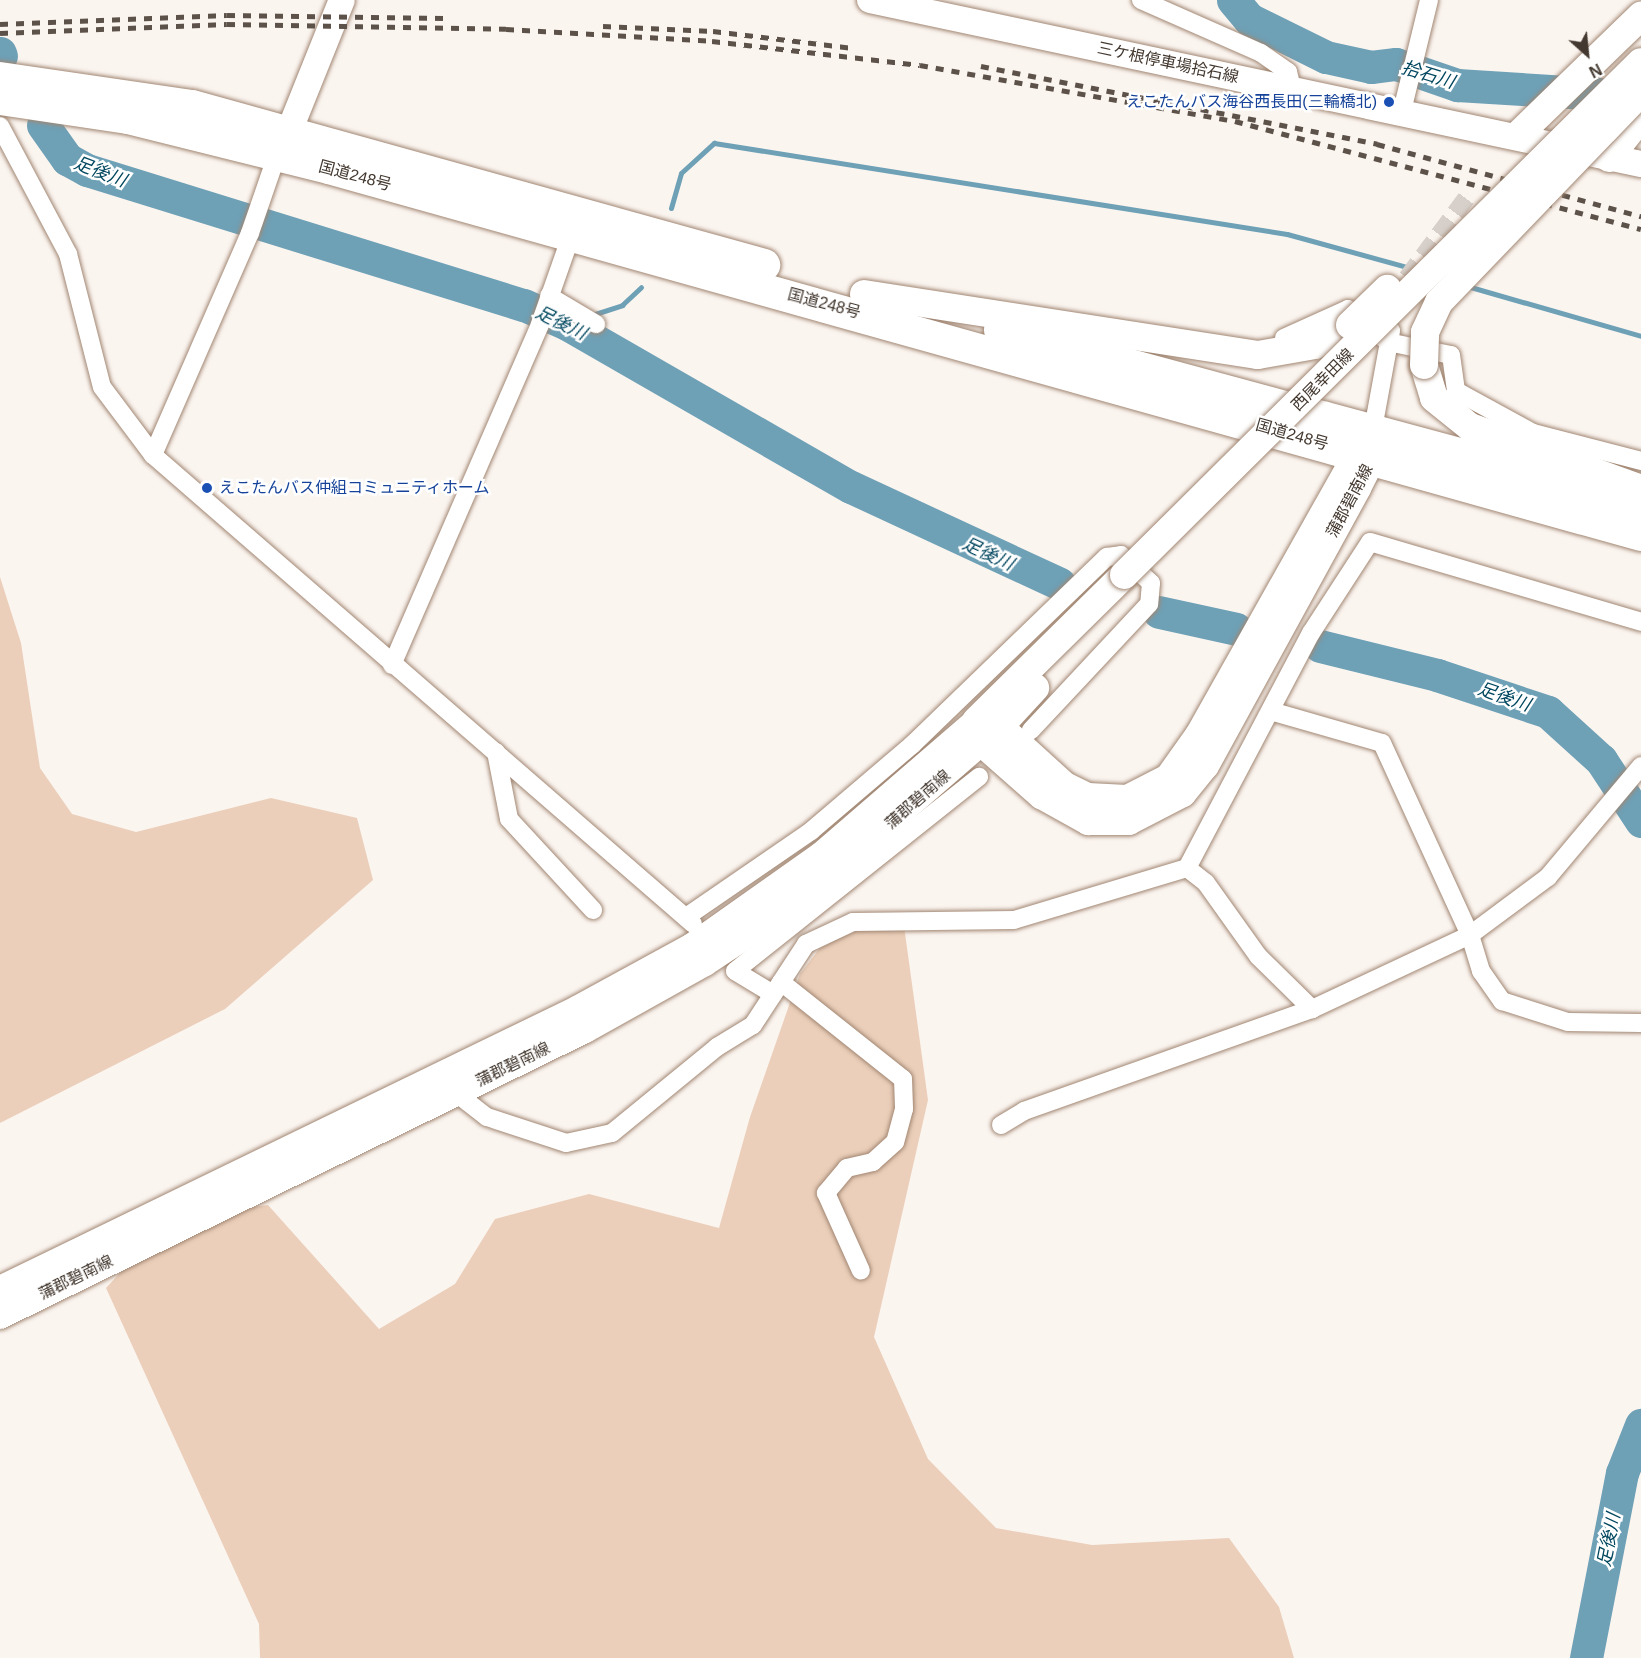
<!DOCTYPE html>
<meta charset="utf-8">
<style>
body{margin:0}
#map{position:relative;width:1641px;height:1658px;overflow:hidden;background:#fbf5f0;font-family:Helvetica,"Noto Sans JP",sans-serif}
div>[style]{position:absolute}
.green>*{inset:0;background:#ebcfba}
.stream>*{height:5px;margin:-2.5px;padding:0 2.5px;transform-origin:2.5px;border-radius:2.5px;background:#6ea0b6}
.river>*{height:33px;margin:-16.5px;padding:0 16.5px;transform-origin:16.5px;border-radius:16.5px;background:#6ea0b6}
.street-tunnel>*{height:18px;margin-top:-9px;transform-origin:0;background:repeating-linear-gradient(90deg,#d6cfca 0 18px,transparent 0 27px)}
.roads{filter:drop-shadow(0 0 2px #a18672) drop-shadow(0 0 2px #a18672)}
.street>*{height:18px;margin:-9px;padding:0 9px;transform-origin:9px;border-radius:9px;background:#fff}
.secondary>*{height:26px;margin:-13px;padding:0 13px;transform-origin:13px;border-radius:13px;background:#fff}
.primary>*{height:28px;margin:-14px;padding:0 14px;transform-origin:14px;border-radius:14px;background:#fff}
.highway>*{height:32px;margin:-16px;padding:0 16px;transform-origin:16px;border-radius:16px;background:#fff}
.rail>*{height:4.5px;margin-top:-2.25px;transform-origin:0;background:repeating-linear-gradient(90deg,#5d524a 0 8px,transparent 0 16px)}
.bridges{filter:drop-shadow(0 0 2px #a18672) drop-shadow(0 0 2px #a18672)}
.primary-bridge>*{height:28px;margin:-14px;padding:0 14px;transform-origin:14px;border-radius:14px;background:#fff}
.dots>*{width:16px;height:16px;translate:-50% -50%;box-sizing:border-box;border:3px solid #fff;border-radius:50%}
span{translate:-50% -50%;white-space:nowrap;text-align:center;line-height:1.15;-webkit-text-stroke:5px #fff;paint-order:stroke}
.street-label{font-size:16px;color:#443930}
.transit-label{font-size:16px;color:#164399}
.right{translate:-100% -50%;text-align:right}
.left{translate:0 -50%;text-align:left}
.water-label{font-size:18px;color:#00475f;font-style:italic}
.north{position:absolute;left:1557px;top:24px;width:60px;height:60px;-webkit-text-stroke:4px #fff;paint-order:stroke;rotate:153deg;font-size:16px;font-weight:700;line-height:24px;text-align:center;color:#443930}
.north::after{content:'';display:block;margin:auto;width:21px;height:27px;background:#443930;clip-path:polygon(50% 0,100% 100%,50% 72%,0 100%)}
</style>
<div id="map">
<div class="green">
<i style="clip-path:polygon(0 577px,21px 643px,40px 768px,72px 814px,136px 832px,271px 798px,357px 818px,373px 880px,225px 1009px,0 1123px)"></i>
<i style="clip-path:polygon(904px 926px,928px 1100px,874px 1337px,928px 1459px,996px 1528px,1092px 1545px,1229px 1538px,1279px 1607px,1294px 1658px,260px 1658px,259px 1624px,106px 1288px,170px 1219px,268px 1205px,379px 1329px,455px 1284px,495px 1219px,589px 1194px,719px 1228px,750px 1117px,800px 974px,836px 927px)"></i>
</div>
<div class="stream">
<i style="left:671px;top:208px;width:36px;rotate:-74deg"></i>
<i style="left:681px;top:173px;width:45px;rotate:-42.3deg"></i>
<i style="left:714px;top:143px;width:580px;rotate:9.02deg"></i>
<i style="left:1287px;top:234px;width:136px;rotate:15.4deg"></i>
<i style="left:1467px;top:286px;width:181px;rotate:16deg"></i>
<i style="left:592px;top:315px;width:32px;rotate:-18deg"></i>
<i style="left:622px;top:305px;width:26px;rotate:-43deg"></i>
<i style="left:567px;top:324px;width:15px;rotate:-16deg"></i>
</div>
<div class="river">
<i style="left:1233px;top:0;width:25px;rotate:50deg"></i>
<i style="left:1249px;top:19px;width:86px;rotate:26.3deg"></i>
<i style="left:1326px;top:57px;width:46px;rotate:12.5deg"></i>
<i style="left:1371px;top:67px;width:25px;rotate:-7deg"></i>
<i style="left:1396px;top:64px;width:65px;rotate:19deg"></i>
<i style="left:1457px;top:85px;width:177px;rotate:3.6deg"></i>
<i style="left:0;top:53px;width:3px;rotate:72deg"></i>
<i style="left:43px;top:125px;width:42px;rotate:54.8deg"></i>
<i style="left:67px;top:159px;width:23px;rotate:29deg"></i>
<i style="left:87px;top:170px;width:457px;rotate:17.2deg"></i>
<i style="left:524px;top:305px;width:47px;rotate:23.8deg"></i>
<i style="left:567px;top:324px;width:327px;rotate:29.9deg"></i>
<i style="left:851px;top:487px;width:230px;rotate:24.9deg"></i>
<i style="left:1159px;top:612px;width:79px;rotate:12.4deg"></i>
<i style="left:1320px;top:646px;width:121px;rotate:13.9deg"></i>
<i style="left:1437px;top:675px;width:117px;rotate:18.4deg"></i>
<i style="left:1548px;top:712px;width:72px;rotate:42.2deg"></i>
<i style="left:1601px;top:760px;width:73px;rotate:56.7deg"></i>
<i style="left:1586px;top:1658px;width:188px;rotate:-79deg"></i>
<i style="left:1622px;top:1473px;width:52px;rotate:-68.4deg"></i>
</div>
<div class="street-tunnel">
<i style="left:1407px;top:278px;width:102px;rotate:-53.4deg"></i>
</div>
<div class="roads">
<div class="street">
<i style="left:1141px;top:0;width:131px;rotate:23.8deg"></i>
<i style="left:1261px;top:53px;width:33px;rotate:35deg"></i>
<i style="left:1288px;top:72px;width:16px;rotate:76deg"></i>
<i style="left:1402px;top:111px;width:114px;rotate:-76.3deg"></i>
<i style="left:0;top:126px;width:145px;rotate:62deg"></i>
<i style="left:68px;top:254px;width:137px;rotate:75.7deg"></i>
<i style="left:102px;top:387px;width:85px;rotate:53.1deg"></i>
<i style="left:153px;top:455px;width:715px;rotate:40.97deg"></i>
<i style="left:549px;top:296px;width:55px;rotate:30.8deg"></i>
<i style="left:1284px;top:338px;width:70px;rotate:-24.4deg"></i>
<i style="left:1348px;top:309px;width:52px;rotate:39.5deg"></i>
<i style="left:1388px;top:342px;width:64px;rotate:11.7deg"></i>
<i style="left:1451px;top:355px;width:36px;rotate:82deg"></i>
<i style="left:1456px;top:391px;width:88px;rotate:28.6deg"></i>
<i style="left:1533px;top:433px;width:112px;rotate:14.5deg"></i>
<i style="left:1373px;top:429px;width:100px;rotate:-79.6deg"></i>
<i style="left:153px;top:455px;width:242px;rotate:-66.4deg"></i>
<i style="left:250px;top:233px;width:89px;rotate:-71deg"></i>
<i style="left:392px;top:665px;width:372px;rotate:-66.5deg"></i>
<i style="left:540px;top:324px;width:93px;rotate:-70.6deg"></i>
<i style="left:1274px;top:712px;width:112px;rotate:16deg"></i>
<i style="left:1382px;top:743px;width:211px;rotate:65.4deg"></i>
<i style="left:1470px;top:935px;width:38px;rotate:73deg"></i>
<i style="left:1481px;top:971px;width:37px;rotate:55deg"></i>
<i style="left:1502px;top:1001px;width:69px;rotate:17.7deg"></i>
<i style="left:1568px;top:1022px;width:73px;rotate:0.8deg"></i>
<i style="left:496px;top:752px;width:68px;rotate:79deg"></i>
<i style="left:509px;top:819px;width:124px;rotate:47.3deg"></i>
<i style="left:1187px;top:868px;width:266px;rotate:-62.2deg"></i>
<i style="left:1311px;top:633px;width:108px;rotate:-57deg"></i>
<i style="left:1370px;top:542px;width:283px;rotate:16.4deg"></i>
<i style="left:686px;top:917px;width:152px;rotate:-34.5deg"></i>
<i style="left:811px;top:831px;width:133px;rotate:-40.4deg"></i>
<i style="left:912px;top:745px;width:271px;rotate:-44deg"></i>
<i style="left:1107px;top:557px;width:14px;rotate:-8deg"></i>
<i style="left:1121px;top:555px;width:41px;rotate:43deg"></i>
<i style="left:1151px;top:583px;width:21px;rotate:95deg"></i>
<i style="left:1149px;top:604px;width:173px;rotate:133.1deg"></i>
<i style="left:781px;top:982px;width:156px;rotate:38.5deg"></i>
<i style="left:903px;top:1079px;width:30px;rotate:88deg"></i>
<i style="left:904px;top:1109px;width:34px;rotate:105deg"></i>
<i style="left:895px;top:1142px;width:30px;rotate:138deg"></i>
<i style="left:873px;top:1162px;width:27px;rotate:167deg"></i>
<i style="left:847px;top:1168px;width:33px;rotate:130deg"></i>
<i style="left:826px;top:1193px;width:85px;rotate:65.8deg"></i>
<i style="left:773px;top:994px;width:44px;rotate:-148.8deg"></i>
<i style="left:735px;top:971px;width:312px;rotate:-38.5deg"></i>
<i style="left:456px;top:1093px;width:39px;rotate:38deg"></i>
<i style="left:487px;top:1117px;width:83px;rotate:18.2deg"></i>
<i style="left:566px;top:1143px;width:47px;rotate:-12.3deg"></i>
<i style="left:612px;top:1133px;width:136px;rotate:-39.3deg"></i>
<i style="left:717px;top:1047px;width:42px;rotate:-31.4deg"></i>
<i style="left:753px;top:1025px;width:97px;rotate:-56.8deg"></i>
<i style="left:806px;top:944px;width:52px;rotate:-25.1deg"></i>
<i style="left:853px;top:922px;width:161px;rotate:-0.7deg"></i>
<i style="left:1014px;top:920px;width:181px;rotate:-16.7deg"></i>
<i style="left:1187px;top:868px;width:24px;rotate:38deg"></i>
<i style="left:1206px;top:883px;width:90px;rotate:54.5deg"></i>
<i style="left:1258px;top:956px;width:76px;rotate:44.5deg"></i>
<i style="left:1001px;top:1125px;width:27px;rotate:-31deg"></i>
<i style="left:1024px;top:1111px;width:306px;rotate:-19.5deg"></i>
<i style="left:1312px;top:1009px;width:174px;rotate:-25.1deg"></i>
<i style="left:1470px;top:935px;width:97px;rotate:-36.6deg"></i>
<i style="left:1548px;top:877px;width:145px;rotate:-50deg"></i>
</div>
<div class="secondary">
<i style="left:870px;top:0;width:788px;rotate:12.01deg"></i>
<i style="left:288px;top:134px;width:144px;rotate:-68.1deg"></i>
<i style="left:985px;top:723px;width:15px;rotate:11deg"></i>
<i style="left:1000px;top:726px;width:88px;rotate:42.2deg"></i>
<i style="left:1065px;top:785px;width:25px;rotate:26deg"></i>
<i style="left:1088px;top:796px;width:39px;rotate:3deg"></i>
<i style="left:1127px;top:798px;width:46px;rotate:-27.1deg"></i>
<i style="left:1168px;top:777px;width:52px;rotate:-54.5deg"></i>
<i style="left:1198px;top:735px;width:338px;rotate:-60.6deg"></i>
<i style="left:977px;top:727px;width:18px;rotate:74deg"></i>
<i style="left:982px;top:744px;width:79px;rotate:41.4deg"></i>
<i style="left:1041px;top:796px;width:54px;rotate:29deg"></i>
<i style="left:1088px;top:822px;width:41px"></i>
<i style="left:1129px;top:822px;width:61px;rotate:-27.4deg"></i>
<i style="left:1183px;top:794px;width:36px;rotate:-51deg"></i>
<i style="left:1206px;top:766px;width:317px;rotate:-61.3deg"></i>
<i style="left:1358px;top:488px;width:31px;rotate:-63deg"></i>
<i style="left:1372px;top:460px;width:20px;rotate:-87deg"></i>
<i style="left:0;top:1289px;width:641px;rotate:-25.89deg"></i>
<i style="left:577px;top:1009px;width:131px;rotate:-28.7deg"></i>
<i style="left:692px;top:946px;width:158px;rotate:-35.2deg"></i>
<i style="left:821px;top:855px;width:205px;rotate:-40.8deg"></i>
<i style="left:0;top:1316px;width:651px;rotate:-26.05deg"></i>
<i style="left:585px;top:1030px;width:137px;rotate:-29.2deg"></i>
<i style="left:705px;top:963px;width:110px;rotate:-33.5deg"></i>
<i style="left:797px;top:902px;width:269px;rotate:-40.9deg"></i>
</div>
<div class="primary">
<i style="left:1517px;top:136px;width:173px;rotate:-44.1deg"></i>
<i style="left:1609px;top:158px;width:52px;rotate:-52deg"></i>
<i style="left:864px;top:294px;width:399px;rotate:8.8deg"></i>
<i style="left:1258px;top:355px;width:58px;rotate:-10deg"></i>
<i style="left:1315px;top:345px;width:40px;rotate:-29.7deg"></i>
<i style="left:1424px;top:365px;width:34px;rotate:73deg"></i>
<i style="left:1434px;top:398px;width:46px;rotate:38.9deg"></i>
<i style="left:1470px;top:427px;width:182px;rotate:19.9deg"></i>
<i style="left:976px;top:721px;width:208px;rotate:-44.6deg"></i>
<i style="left:1000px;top:726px;width:52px;rotate:-47.4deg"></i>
</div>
<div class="highway">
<i style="left:0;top:78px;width:194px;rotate:8.3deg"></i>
<i style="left:192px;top:106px;width:594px;rotate:15.53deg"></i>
<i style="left:0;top:99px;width:129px;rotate:8.4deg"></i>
<i style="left:128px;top:118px;width:207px;rotate:14deg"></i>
<i style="left:329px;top:168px;width:1362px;rotate:15.63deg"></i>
<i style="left:1000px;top:330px;width:664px;rotate:15.1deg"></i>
</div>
</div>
<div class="rail">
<i style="left:0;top:24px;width:227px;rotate:-2.3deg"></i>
<i style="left:227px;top:15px;width:217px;rotate:0.8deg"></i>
<i style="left:603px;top:26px;width:110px;rotate:2.6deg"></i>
<i style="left:713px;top:31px;width:141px;rotate:6.9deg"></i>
<i style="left:0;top:33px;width:227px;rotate:-2.3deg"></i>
<i style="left:227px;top:24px;width:279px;rotate:1deg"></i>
<i style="left:506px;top:29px;width:206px;rotate:3.3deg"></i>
<i style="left:712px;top:41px;width:209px;rotate:6.6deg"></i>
<i style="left:920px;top:65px;width:320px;rotate:10.1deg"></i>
<i style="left:1235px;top:121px;width:420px;rotate:14.9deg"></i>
<i style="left:981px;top:66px;width:404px;rotate:11.1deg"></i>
<i style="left:1377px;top:144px;width:274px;rotate:15.3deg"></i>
</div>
<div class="bridges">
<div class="primary-bridge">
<i style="left:1350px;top:325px;width:52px;rotate:-44.2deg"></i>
<i style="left:1424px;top:365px;width:33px;rotate:-88deg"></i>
<i style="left:1425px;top:332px;width:33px;rotate:-65deg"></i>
<i style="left:1439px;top:302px;width:291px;rotate:-46.1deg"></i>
<i style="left:1124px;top:575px;width:728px;rotate:-44.78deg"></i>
</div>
</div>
<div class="dots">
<i style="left:1389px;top:102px;background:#1a4fb4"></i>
<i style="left:207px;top:488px;background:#1a4fb4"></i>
</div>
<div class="street-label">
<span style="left:1168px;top:63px;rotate:12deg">三ケ根停車場拾石線</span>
<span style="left:355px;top:176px;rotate:15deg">国道248号</span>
<span style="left:824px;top:304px;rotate:15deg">国道248号</span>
<span style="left:1323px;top:380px;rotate:-45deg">西尾幸田線</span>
<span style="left:1292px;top:435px;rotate:16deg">国道248号</span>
<span style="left:1350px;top:501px;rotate:-62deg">蒲郡碧南線</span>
<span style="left:918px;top:800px;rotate:-41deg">蒲郡碧南線</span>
<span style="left:513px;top:1065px;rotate:-26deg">蒲郡碧南線</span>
<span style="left:76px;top:1278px;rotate:-26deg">蒲郡碧南線</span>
</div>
<div class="transit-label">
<span class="right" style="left:1377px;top:102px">えこたんバス海谷西長田(三輪橋北)</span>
<span class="left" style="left:219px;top:488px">えこたんバス仲組コミュニティホーム</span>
</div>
<div class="water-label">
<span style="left:1428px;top:75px;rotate:17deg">拾石川</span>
<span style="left:100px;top:172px;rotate:21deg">足後川</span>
<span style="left:561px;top:323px;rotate:26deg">足後川</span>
<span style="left:988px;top:554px;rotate:25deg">足後川</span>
<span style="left:1504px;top:697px;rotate:19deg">足後川</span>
<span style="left:1609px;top:1540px;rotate:-79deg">足後川</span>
</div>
<div class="north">N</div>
</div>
